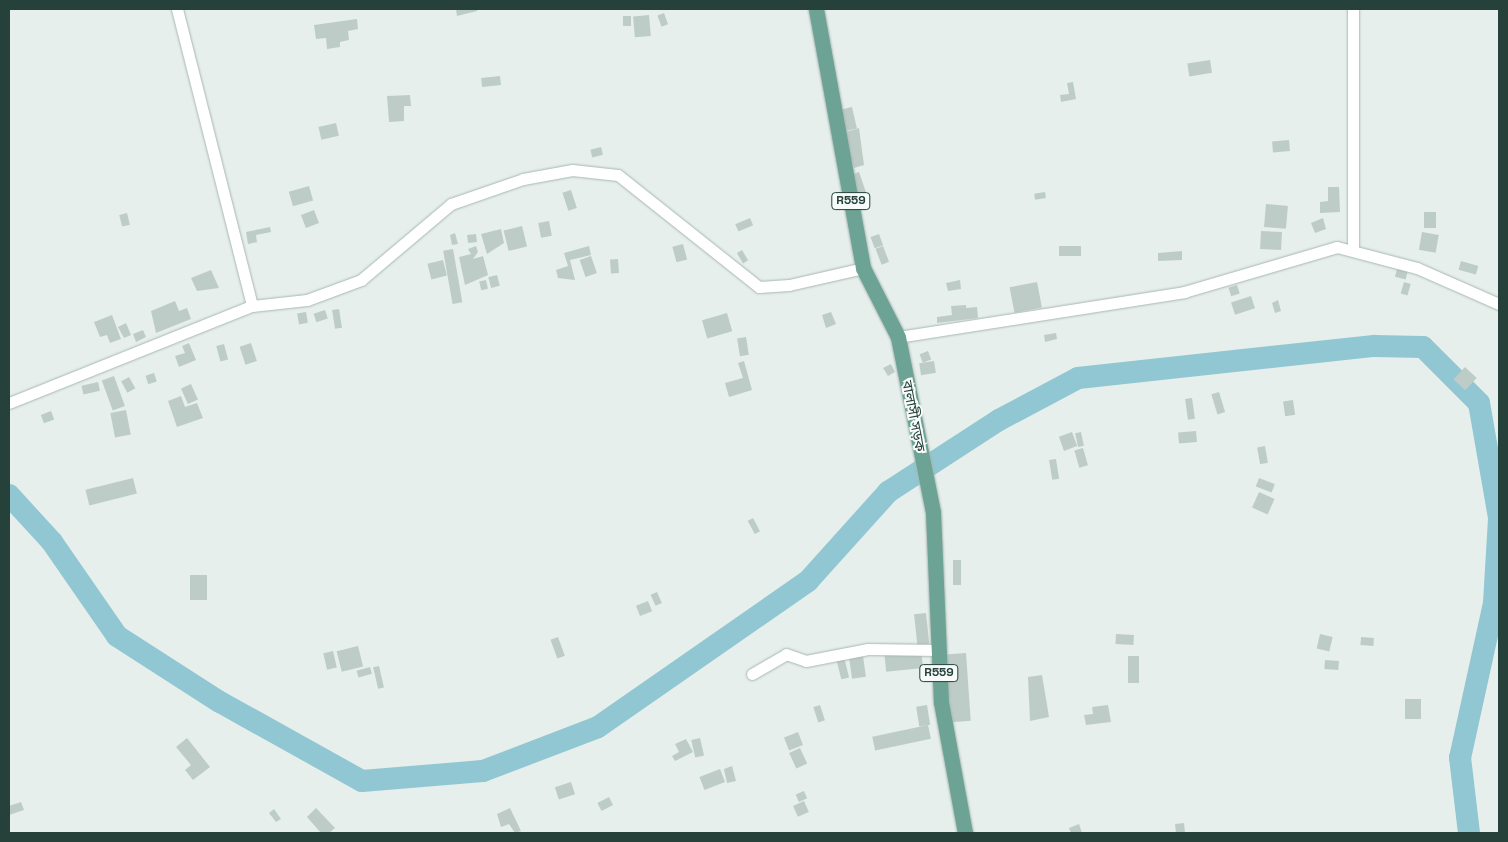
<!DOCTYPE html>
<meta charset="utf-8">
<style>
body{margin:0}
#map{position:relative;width:1508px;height:842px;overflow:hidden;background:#e6efeb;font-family:"Space Grotesk","Noto Sans Bengali",sans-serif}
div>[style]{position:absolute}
.river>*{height:22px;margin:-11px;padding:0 11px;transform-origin:11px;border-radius:11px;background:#90c7d2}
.building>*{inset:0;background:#beccc7;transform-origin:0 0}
.roads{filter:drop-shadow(0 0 1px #a8b7b2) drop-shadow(0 0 1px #a8b7b2)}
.minor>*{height:11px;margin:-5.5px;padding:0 5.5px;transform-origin:5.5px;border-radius:5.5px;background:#fff}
.primary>*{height:15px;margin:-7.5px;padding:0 7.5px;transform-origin:7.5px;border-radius:7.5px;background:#6ca395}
span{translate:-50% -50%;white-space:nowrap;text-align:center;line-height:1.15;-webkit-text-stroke:4px #f7fbf9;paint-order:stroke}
.shield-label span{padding:1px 4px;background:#f7fbf9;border:1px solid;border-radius:4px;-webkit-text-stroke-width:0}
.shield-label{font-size:12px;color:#25413a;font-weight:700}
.street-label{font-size:14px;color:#25413a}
.frame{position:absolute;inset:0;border:10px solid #25413a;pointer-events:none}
</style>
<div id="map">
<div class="river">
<i style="left:9px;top:495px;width:64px;rotate:47.5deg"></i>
<i style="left:52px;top:542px;width:114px;rotate:55.3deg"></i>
<i style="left:117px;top:636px;width:122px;rotate:32.7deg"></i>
<i style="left:220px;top:702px;width:162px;rotate:29.1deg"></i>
<i style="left:362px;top:781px;width:121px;rotate:-4.7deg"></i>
<i style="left:483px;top:771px;width:123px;rotate:-20.9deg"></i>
<i style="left:598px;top:727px;width:256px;rotate:-34.8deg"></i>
<i style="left:808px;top:581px;width:120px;rotate:-48deg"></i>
<i style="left:888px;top:492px;width:132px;rotate:-33deg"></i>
<i style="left:999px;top:420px;width:89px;rotate:-28deg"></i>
<i style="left:1078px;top:378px;width:298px;rotate:-6.2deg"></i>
<i style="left:1374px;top:346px;width:49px;rotate:1.2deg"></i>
<i style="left:1423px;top:347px;width:79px;rotate:45deg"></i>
<i style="left:1479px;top:403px;width:117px;rotate:80.1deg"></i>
<i style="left:1469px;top:833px;width:76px;rotate:-96.8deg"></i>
<i style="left:1460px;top:758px;width:159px;rotate:-77.6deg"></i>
<i style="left:1494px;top:603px;width:85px;rotate:-86.6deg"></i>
</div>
<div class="building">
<i style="clip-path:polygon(456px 9px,477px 9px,477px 11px,457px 16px)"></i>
<i style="left:664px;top:13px;width:12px;height:7px;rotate:70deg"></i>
<i style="left:649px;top:15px;width:21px;height:16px;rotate:85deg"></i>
<i style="left:623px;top:16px;width:8px;height:10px"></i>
<i style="clip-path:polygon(357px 19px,358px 29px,348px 31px,349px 40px,340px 42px,340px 47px,327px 49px,326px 38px,316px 39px,314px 25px)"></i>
<i style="left:1210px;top:60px;width:13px;height:23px;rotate:81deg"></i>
<i style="left:500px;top:76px;width:9px;height:19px;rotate:84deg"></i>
<i style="clip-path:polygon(1073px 82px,1076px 99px,1061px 102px,1060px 95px,1069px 94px,1067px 83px)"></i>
<i style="clip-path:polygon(410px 95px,411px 106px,404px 106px,404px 121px,389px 122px,387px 96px)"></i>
<i style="left:852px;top:107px;width:22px;height:11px;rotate:77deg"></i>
<i style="left:336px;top:123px;width:13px;height:18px;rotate:77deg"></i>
<i style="clip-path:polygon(859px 128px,864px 165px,854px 168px,843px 133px)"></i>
<i style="left:1289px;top:140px;width:11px;height:17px;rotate:85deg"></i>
<i style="left:601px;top:147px;width:8px;height:11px;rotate:76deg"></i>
<i style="left:859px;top:172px;width:28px;height:10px;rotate:71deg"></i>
<i style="left:309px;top:186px;width:15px;height:21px;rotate:74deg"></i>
<i style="clip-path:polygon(1328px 187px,1339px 187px,1340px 212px,1320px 213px,1320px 202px,1328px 201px)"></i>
<i style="left:571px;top:190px;width:19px;height:9px;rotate:72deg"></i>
<i style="left:1045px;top:192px;width:6px;height:11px;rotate:81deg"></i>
<i style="left:1266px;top:204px;width:22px;height:23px;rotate:5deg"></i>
<i style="left:314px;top:210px;width:14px;height:14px;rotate:69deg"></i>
<i style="left:1424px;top:212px;width:12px;height:16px"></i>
<i style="left:127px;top:213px;width:12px;height:8px;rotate:76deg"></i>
<i style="left:750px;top:218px;width:8px;height:16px;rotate:67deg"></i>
<i style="clip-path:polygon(1323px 218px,1326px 229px,1315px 233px,1311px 223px)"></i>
<i style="left:549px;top:221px;width:15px;height:11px;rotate:79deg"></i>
<i style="left:522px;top:226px;width:21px;height:19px;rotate:76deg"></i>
<i style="clip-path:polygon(270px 227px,271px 232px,256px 235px,257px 242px,248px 244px,246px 232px)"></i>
<i style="clip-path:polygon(501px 229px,504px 243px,487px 254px,481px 234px)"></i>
<i style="left:1261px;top:231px;width:21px;height:18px;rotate:3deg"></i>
<i style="left:1422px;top:232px;width:17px;height:18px;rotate:10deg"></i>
<i style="clip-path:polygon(455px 233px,458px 244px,452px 245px,450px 235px)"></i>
<i style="left:476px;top:234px;width:8px;height:9px;rotate:83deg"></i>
<i style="left:879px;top:234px;width:12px;height:9px;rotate:70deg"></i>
<i style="left:683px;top:244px;width:16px;height:11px;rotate:75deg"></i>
<i style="clip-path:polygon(476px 246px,478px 252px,473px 259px,483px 256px,488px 275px,465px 285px,459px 257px,471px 254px,468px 249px)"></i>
<i style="clip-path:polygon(589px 246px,591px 255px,570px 260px,575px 280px,558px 278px,556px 270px,568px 266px,564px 253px)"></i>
<i style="left:883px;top:246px;width:17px;height:8px;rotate:69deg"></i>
<i style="left:1081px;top:246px;width:10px;height:22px;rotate:90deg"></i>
<i style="left:453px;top:249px;width:54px;height:10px;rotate:80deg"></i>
<i style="left:742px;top:250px;width:12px;height:6px;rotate:59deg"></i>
<i style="clip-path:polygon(1182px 251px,1182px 260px,1158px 261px,1158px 253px)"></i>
<i style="left:591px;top:256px;width:18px;height:12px;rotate:71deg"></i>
<i style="left:618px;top:259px;width:14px;height:8px;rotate:86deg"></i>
<i style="left:443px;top:260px;width:16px;height:16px;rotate:76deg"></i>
<i style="left:1461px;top:261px;width:18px;height:9px;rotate:16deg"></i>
<i style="left:1397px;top:269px;width:11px;height:8px;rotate:15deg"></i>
<i style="clip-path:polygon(211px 270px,219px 288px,197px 291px,191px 278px)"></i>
<i style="left:497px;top:275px;width:11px;height:9px;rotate:75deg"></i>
<i style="left:486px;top:280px;width:9px;height:7px;rotate:77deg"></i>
<i style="clip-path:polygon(960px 280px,961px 289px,948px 291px,946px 283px)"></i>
<i style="left:1037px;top:282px;width:26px;height:28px;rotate:79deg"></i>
<i style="left:1404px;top:282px;width:7px;height:12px;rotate:16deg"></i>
<i style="left:1237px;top:285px;width:9px;height:9px;rotate:72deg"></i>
<i style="left:1251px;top:296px;width:13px;height:21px;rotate:72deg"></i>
<i style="clip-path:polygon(1278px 300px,1281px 311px,1275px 313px,1272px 303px)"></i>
<i style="clip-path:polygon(175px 301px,179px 311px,187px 308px,191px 319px,156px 333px,151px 311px)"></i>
<i style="clip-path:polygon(966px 305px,966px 308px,977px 307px,978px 318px,937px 323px,937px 317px,952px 315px,951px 306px)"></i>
<i style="left:339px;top:309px;width:19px;height:7px;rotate:81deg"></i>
<i style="left:325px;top:310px;width:9px;height:12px;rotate:72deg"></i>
<i style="left:306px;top:312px;width:11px;height:9px;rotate:80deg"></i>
<i style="clip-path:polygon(831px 312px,836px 324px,826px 328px,822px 315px)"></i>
<i style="left:727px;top:313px;width:19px;height:26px;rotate:74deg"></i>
<i style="clip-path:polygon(112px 315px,121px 339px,110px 343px,107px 335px,100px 337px,94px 322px)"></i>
<i style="clip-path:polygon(126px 323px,131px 335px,124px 338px,118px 327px)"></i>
<i style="clip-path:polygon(143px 330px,146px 337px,136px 342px,133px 334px)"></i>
<i style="clip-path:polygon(1056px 333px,1057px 339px,1045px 342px,1044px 335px)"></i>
<i style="left:746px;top:337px;width:18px;height:9px;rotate:81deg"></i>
<i style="clip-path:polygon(189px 343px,196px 360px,179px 367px,175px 356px,185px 353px,182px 346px)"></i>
<i style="left:251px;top:343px;width:19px;height:12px;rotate:72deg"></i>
<i style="left:224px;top:344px;width:16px;height:8px;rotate:75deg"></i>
<i style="left:928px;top:351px;width:9px;height:9px;rotate:69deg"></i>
<i style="clip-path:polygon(744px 361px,752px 390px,729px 397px,725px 383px,743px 378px,738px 363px)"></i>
<i style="left:934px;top:361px;width:12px;height:15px;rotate:81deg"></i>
<i style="clip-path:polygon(891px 364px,895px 372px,888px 376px,883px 368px)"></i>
<i style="left:1465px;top:367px;width:16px;height:17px;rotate:43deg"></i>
<i style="left:154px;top:373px;width:9px;height:9px;rotate:72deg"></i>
<i style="left:114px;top:376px;width:32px;height:13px;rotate:70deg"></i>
<i style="left:129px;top:377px;width:13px;height:9px;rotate:61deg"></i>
<i style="left:98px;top:382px;width:9px;height:17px;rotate:77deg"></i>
<i style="left:191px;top:384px;width:17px;height:11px;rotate:66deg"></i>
<i style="left:1219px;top:392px;width:21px;height:8px;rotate:73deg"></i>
<i style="clip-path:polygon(181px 396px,185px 407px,197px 403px,203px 418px,177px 427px,168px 401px)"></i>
<i style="left:1192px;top:398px;width:21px;height:7px;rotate:82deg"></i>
<i style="left:1293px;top:400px;width:15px;height:10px;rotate:82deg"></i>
<i style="left:126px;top:410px;width:25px;height:16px;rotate:79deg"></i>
<i style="left:51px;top:411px;width:9px;height:11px;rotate:69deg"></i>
<i style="left:1196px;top:431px;width:11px;height:18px;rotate:85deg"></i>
<i style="left:1072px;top:432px;width:15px;height:14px;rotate:70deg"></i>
<i style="left:1081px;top:432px;width:14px;height:6px;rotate:78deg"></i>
<i style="left:1265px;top:446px;width:17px;height:8px;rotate:80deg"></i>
<i style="left:1083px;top:448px;width:18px;height:9px;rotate:74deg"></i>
<i style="left:1056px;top:459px;width:20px;height:7px;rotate:81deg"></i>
<i style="left:133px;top:478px;width:16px;height:49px;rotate:76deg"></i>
<i style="left:1259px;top:478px;width:17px;height:9px;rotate:21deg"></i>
<i style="left:1259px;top:492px;width:17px;height:17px;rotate:24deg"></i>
<i style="left:753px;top:518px;width:15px;height:6px;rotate:62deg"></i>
<i style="left:953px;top:560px;width:8px;height:25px"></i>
<i style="left:190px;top:575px;width:17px;height:25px"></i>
<i style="left:657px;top:592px;width:12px;height:7px;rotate:66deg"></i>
<i style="left:648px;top:601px;width:11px;height:13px;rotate:68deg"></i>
<i style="left:926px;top:613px;width:31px;height:12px;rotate:84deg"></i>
<i style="left:1116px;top:634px;width:18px;height:10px;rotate:3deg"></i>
<i style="left:1320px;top:634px;width:13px;height:15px;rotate:13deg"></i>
<i style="left:558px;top:637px;width:20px;height:8px;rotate:70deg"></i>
<i style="left:1361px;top:637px;width:13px;height:8px;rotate:4deg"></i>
<i style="left:358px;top:646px;width:21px;height:22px;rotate:76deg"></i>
<i style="left:921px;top:649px;width:19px;height:37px;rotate:84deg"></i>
<i style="left:333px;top:651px;width:17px;height:10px;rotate:77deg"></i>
<i style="left:966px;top:653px;width:68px;height:20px;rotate:86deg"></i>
<i style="left:863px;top:656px;width:21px;height:14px;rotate:82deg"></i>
<i style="left:1128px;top:656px;width:11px;height:27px"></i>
<i style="left:844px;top:657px;width:21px;height:8px;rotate:76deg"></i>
<i style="left:1325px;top:660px;width:14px;height:9px;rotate:4deg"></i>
<i style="left:379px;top:666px;width:22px;height:6px;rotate:77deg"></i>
<i style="left:370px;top:667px;width:7px;height:14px;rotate:74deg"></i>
<i style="clip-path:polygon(1042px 675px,1049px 717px,1030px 721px,1028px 677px)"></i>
<i style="left:1405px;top:699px;width:16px;height:20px"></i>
<i style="left:820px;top:705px;width:16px;height:7px;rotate:72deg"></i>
<i style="left:927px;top:705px;width:20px;height:11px;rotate:81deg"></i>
<i style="clip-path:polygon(1108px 705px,1111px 722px,1086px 725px,1084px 715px,1093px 714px,1092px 707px)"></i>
<i style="left:928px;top:725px;width:14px;height:57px;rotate:78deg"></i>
<i style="left:798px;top:732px;width:14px;height:15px;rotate:69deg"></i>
<i style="clip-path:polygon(187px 738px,210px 767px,193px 780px,185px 770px,191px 765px,176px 747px)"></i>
<i style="left:700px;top:738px;width:18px;height:9px;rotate:77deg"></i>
<i style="clip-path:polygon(686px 739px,693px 752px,675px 761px,672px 756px,679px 752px,675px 744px)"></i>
<i style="left:800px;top:748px;width:17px;height:12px;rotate:65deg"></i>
<i style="clip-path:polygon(732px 766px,736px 781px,727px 783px,724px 769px)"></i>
<i style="left:720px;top:769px;width:14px;height:22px;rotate:69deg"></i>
<i style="left:571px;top:782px;width:13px;height:17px;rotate:72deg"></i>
<i style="left:804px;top:791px;width:8px;height:9px;rotate:67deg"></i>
<i style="left:609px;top:797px;width:9px;height:13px;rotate:63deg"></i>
<i style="left:804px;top:801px;width:12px;height:12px;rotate:66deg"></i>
<i style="clip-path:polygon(21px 802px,24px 810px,9px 815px,9px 806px)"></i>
<i style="clip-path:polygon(316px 808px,335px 828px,329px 833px,321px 833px,307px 817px)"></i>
<i style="clip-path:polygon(510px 808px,521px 831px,515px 833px,509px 824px,501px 827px,497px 814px)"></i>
<i style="clip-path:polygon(274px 809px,281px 819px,276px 822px,269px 813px)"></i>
<i style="left:1184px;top:823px;width:10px;height:9px;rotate:84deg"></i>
<i style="clip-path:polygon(1079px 824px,1082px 833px,1071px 833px,1069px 828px)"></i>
</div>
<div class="roads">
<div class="minor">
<i style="left:177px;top:9px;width:306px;rotate:75.8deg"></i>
<i style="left:1353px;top:9px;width:240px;rotate:90deg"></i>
<i style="left:898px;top:337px;width:290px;rotate:-8.9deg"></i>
<i style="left:1184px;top:292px;width:159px;rotate:-16.4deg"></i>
<i style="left:1337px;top:247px;width:83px;rotate:14.7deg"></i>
<i style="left:1417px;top:268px;width:90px;rotate:23.7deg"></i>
<i style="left:9px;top:403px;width:262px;rotate:-21.8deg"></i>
<i style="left:252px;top:306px;width:55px;rotate:-6.2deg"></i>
<i style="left:307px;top:300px;width:58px;rotate:-20.3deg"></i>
<i style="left:361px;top:280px;width:118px;rotate:-40.2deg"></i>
<i style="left:451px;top:204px;width:76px;rotate:-19.1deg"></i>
<i style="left:523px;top:179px;width:50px;rotate:-10.4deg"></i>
<i style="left:572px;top:170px;width:46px;rotate:6.2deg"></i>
<i style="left:618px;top:175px;width:180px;rotate:38.5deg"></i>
<i style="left:759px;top:287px;width:30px;rotate:-4deg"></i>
<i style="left:789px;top:285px;width:76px;rotate:-12.9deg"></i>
<i style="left:752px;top:674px;width:39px;rotate:-30deg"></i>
<i style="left:786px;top:654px;width:21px;rotate:19deg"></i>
<i style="left:806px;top:661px;width:63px;rotate:-11deg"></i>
<i style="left:868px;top:649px;width:70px;rotate:0.8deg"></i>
</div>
<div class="primary">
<i style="left:816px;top:9px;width:263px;rotate:79.7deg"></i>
<i style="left:863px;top:268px;width:77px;rotate:63.1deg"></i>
<i style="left:898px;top:337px;width:178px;rotate:78.7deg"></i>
<i style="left:933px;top:512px;width:190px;rotate:87.6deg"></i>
<i style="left:941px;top:702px;width:133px;rotate:79.6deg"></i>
</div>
</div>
<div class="shield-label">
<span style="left:851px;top:201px">R559</span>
<span style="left:939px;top:673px">R559</span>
</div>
<div class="street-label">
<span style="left:914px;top:416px;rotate:79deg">বালাসী সড়ক</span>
</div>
<div class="frame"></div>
</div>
